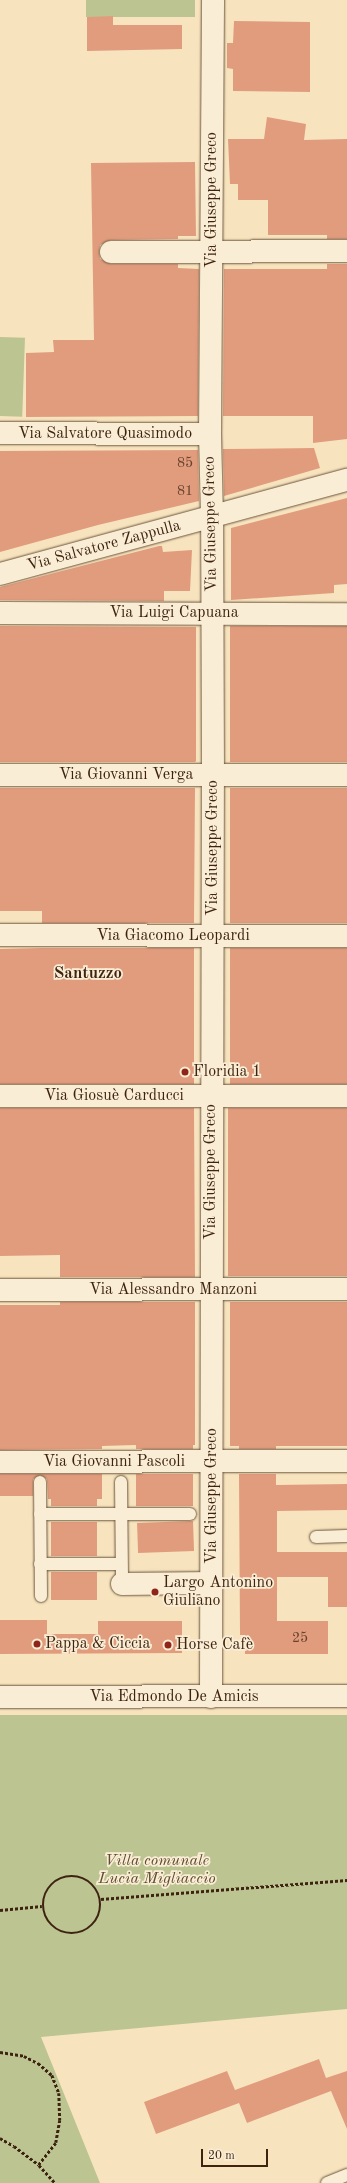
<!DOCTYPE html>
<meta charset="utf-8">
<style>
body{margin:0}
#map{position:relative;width:347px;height:2183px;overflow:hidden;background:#f7e4be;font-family:"Old Standard TT",serif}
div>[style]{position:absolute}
.green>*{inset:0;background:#bcc492;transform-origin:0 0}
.building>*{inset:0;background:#e19c7e;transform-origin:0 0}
.path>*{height:2.5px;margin-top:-1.25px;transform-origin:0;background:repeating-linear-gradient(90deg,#3e2410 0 3px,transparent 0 5px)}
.path>.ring{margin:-1.25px;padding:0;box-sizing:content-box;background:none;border:2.5px solid #3e2410;border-radius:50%}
.roads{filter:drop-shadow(0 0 1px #6c543c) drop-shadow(0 0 1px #6c543c)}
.service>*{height:12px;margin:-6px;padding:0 6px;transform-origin:6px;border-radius:6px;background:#faedd5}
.minor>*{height:22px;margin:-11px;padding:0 11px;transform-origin:11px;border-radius:11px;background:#faedd5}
.secondary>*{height:22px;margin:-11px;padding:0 11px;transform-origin:11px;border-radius:11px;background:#faedd5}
.dots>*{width:11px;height:11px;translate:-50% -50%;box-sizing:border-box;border:2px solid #faedd5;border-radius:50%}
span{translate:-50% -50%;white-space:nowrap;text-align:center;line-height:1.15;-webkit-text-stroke:3.5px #faedd5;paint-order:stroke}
.number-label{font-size:14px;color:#67422c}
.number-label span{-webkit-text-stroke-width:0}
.street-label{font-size:16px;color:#3e2410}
.poi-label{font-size:16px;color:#3e2410}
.left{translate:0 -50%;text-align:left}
.park-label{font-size:16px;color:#5e4c30;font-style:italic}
.neighbourhood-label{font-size:17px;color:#3e2410;font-weight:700}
.scale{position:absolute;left:201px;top:2149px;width:67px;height:18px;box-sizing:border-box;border:2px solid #3e2410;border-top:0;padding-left:5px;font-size:12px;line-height:14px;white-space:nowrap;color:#3e2410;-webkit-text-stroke:3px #faedd5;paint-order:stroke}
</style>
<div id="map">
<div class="green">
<i style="left:86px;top:0;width:109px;height:17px"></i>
<i style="left:0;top:337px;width:25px;height:79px;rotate:2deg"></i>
<i style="clip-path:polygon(347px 1715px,347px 2009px,41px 2037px,100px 2183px,0 2183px,0 1715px)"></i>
</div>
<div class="building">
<i style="clip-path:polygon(113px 16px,113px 25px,182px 25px,182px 49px,87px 51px,87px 17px)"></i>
<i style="clip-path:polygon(234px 21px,310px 22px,310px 92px,233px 91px,233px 69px,227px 68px,227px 43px,233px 43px)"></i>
<i style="clip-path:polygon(267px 117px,306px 124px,304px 140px,347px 139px,347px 239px,327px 239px,327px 235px,268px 235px,268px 200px,238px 200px,238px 184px,230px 184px,228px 139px,264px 139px)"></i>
<i style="clip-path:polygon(195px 162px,196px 236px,178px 236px,178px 239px,111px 240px,100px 245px,99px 252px,100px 259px,111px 264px,178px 264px,178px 268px,199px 269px,198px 416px,26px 417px,26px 353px,54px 352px,53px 340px,94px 340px,91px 163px)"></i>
<i style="clip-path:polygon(327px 264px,347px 264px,347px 439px,313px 443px,313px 416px,223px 416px,224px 269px,327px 269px)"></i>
<i style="clip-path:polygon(314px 448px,320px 468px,224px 496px,223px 449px)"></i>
<i style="clip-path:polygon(198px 450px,199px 501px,98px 525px,0 552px,0 451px)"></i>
<i style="clip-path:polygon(347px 498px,347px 584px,334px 585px,334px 593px,231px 600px,231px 528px)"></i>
<i style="clip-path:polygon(159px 546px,162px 546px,163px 552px,192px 550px,190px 591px,164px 591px,164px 601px,0 600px,0 587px)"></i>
<i style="clip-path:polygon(0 626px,196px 627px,196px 761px,195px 762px,0 762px)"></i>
<i style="left:230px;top:626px;width:117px;height:136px"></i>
<i style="clip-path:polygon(0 788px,195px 788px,194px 923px,42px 923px,42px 911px,0 911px)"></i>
<i style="left:230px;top:788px;width:117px;height:135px"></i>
<i style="clip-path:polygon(42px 948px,194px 948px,194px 1084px,0 1084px,0 949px)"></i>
<i style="left:230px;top:948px;width:117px;height:136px"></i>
<i style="clip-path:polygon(0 1108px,194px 1108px,195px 1277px,60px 1277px,60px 1255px,0 1256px)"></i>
<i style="left:347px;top:1108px;width:168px;height:119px;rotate:90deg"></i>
<i style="clip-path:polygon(60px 1302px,195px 1302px,195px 1445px,193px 1445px,193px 1449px,136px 1449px,136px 1445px,102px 1446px,102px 1449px,0 1450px,0 1305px,60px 1305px)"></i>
<i style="clip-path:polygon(230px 1302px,347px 1302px,347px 1446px,276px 1446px,276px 1449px,239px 1449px,239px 1446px,230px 1446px)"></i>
<i style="clip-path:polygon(0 1474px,102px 1474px,102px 1499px,97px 1499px,97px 1506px,51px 1506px,51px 1499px,48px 1499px,48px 1496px,47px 1479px,40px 1475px,33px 1479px,33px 1496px,0 1496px)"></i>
<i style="left:136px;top:1474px;width:57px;height:32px"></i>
<i style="clip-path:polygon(239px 1474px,276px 1474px,276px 1485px,347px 1484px,347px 1510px,277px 1511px,277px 1552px,347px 1552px,347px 1607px,328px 1607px,328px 1577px,277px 1577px,277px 1621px,328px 1621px,328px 1654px,245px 1654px,245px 1635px,240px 1635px)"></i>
<i style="left:193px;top:1521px;width:30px;height:56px;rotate:88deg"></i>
<i style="left:51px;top:1522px;width:46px;height:34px"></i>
<i style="left:51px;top:1572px;width:46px;height:28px"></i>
<i style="clip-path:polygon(0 1620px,47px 1620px,47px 1634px,98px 1634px,98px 1621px,182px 1621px,182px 1653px,0 1654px)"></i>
<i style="clip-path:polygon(319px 2059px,326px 2078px,347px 2071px,347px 2129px,331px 2091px,247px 2123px,239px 2103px,156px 2134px,144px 2102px,227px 2071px,235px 2090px)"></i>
</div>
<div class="path">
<i class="ring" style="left:43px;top:1876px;width:55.5px;height:55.5px"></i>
<i style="left:101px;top:1899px;width:247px;rotate:-4.4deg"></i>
<i style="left:0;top:1910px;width:42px;rotate:-5.4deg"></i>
<i style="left:0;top:2052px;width:24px;rotate:9deg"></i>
<i style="left:24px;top:2056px;width:16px;rotate:27deg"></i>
<i style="left:38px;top:2063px;width:18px;rotate:41deg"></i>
<i style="left:52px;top:2075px;width:19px;rotate:69deg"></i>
<i style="left:59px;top:2093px;width:27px;rotate:88deg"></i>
<i style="left:60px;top:2120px;width:23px;rotate:100deg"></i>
<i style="left:56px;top:2143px;width:28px;rotate:128deg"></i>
<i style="left:0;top:2138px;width:16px;rotate:30deg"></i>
<i style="left:14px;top:2146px;width:31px;rotate:37deg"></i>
<i style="left:39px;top:2165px;width:24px;rotate:48deg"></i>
</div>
<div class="roads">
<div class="service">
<i style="left:40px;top:1482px;width:114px;rotate:89.5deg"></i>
<i style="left:121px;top:1482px;width:102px;rotate:89.4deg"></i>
<i style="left:40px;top:1514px;width:150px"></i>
<i style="left:316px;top:1537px;width:31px;rotate:-2deg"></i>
<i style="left:40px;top:1564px;width:81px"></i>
<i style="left:327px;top:2183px;width:22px;rotate:-22deg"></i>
</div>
<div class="minor">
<i style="left:111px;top:252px;width:236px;rotate:-0.2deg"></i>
<i style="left:0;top:433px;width:210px;rotate:0.3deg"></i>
<i style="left:0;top:574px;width:360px;rotate:-15.2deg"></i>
<i style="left:0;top:613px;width:347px;rotate:0.2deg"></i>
<i style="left:0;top:775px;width:347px"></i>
<i style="left:0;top:935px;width:347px;rotate:0.2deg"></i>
<i style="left:0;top:1096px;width:347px"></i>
<i style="left:0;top:1290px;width:347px;rotate:-0.2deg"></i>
<i style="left:0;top:1462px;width:347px;rotate:-0.2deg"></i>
<i style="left:122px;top:1584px;width:90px;rotate:-0.6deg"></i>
<i style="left:211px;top:1697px;width:922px;rotate:-89.88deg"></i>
<i style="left:213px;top:775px;width:259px;rotate:-90.2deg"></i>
<i style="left:212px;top:516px;width:82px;rotate:-91.4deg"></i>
<i style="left:210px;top:434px;width:434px;rotate:-89.6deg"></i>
</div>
<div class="secondary">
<i style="left:0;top:1697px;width:347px;rotate:-0.2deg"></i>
</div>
</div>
<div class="dots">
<i style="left:185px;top:1072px;background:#8f2418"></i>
<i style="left:155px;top:1592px;background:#8f2418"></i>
<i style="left:37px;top:1644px;background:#8f2418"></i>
<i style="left:168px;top:1645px;background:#8f2418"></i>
</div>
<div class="number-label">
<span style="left:185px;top:463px">85</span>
<span style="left:185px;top:491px">81</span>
<span style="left:300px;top:1638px">25</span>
</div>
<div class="street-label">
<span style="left:212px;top:200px;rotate:-90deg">Via Giuseppe Greco</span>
<span style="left:105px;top:434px">Via Salvatore Quasimodo</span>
<span style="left:211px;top:524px;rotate:-91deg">Via Giuseppe Greco</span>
<span style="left:104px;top:546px;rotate:-15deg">Via Salvatore Zappulla</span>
<span style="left:174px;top:613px">Via Luigi Capuana</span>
<span style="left:126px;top:775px">Via Giovanni Verga</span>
<span style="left:213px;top:848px;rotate:-90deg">Via Giuseppe Greco</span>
<span style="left:173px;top:936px">Via Giacomo Leopardi</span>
<span style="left:114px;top:1096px">Via Giosuè Carducci</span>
<span style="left:211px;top:1172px;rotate:-90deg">Via Giuseppe Greco</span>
<span style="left:173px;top:1290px">Via Alessandro Manzoni</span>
<span style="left:114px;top:1462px">Via Giovanni Pascoli</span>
<span style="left:212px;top:1496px;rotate:-90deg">Via Giuseppe Greco</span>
<span style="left:174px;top:1697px">Via Edmondo De Amicis</span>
</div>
<div class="poi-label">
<span class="left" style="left:193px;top:1072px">Floridia 1</span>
<span class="left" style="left:163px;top:1592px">Largo Antonino<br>Giuliano</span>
<span class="left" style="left:45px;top:1644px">Pappa &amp; Ciccia</span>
<span class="left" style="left:176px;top:1645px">Horse Cafè</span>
</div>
<div class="park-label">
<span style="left:157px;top:1870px">Villa comunale<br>Lucia Migliaccio</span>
</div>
<div class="neighbourhood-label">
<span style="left:88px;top:974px">Santuzzo</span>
</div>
<div class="scale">20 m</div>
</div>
